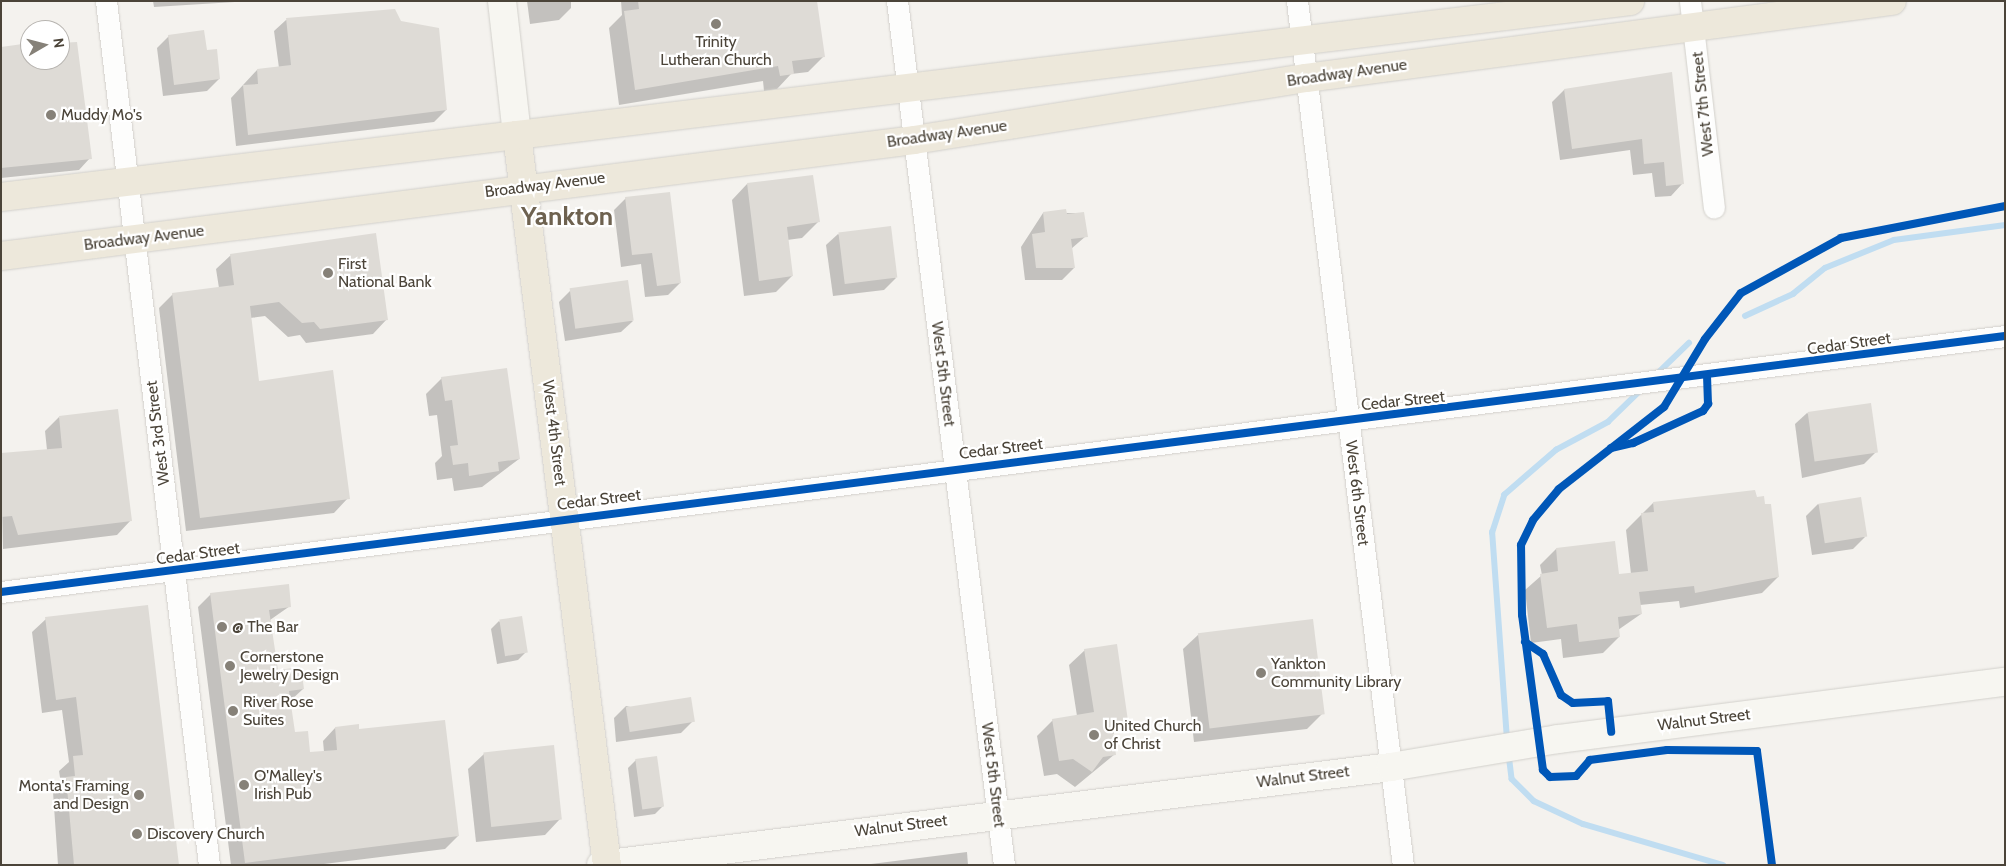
<!DOCTYPE html>
<style>
body{margin:0}
#map{position:relative;width:2006px;height:866px;overflow:hidden;background:#f4f2ee;font-family:Cabin,sans-serif}
div>[style]{position:absolute}
.shadow>*{inset:0;background:#0003}
.stream>*{height:5.5px;margin:-2.75px;padding:0 2.75px;transform-origin:2.75px;border-radius:2.75px;background:#c0ddf1}
.building>*{inset:0;background:#dedbd6;transform-origin:0 0}
.roads{filter:drop-shadow(0 0 1px #d2d0cb) drop-shadow(0 0 1px #d2d0cb)}
.street>*{height:21px;margin:-10.5px;padding:0 10.5px;transform-origin:10.5px;border-radius:10.5px;background:#fdfdfc}
.secondary>*{height:28px;margin:-14px;padding:0 14px;transform-origin:14px;border-radius:14px;background:#f7f6f1}
.highway>*{height:28px;margin:-14px;padding:0 14px;transform-origin:14px;border-radius:14px;background:#ede8db}
.cycleway>*{height:8px;margin:-4px;padding:0 4px;transform-origin:4px;border-radius:4px;background:#0057b8}
.dots>*{width:14px;height:14px;translate:-50% -50%;box-sizing:border-box;border:2px solid #fff;border-radius:50%}
span{translate:-50% -50%;white-space:nowrap;text-align:center;line-height:1.15;-webkit-text-stroke:4.5px #fff;paint-order:stroke}
.poi-label{font-size:16px;color:#4b4439}
.left{translate:0 -50%;text-align:left}
.right{translate:-100% -50%;text-align:right}
.street-label{font-size:16px;color:#4b4439}
.town-label{font-size:26px;color:#6e6250;font-weight:700}
.frame{position:absolute;inset:0;border:2px solid #4b4439;pointer-events:none}
.north{position:absolute;left:20px;top:20px;width:50px;height:50px;box-sizing:border-box;background:#fff;border:1px solid #b7b4b0;border-radius:50%;rotate:82deg;font-size:14px;font-weight:700;line-height:20px;text-align:center;color:#4b4439}
.north::after{content:'';display:block;margin:auto;width:18px;height:22px;background:#868178;clip-path:polygon(50% 0,100% 100%,50% 72%,0 100%)}
</style>
<div id="map">
<div class="shadow">
<i style="clip-path:polygon(153px 1px,251px 1px,154px 7px)"></i>
<i style="clip-path:polygon(527px 1px,571px 1px,571px 8px,559px 20px,530px 24px)"></i>
<i style="clip-path:polygon(816px 1px,823px 57px,808px 72px,791px 74px,777px 89px,764px 91px,763px 81px,619px 105px,609px 28px,622px 15px,621px 1px)"></i>
<i style="clip-path:polygon(394px 10px,446px 110px,434px 122px,236px 146px,231px 98px,257px 70px,279px 68px,274px 31px,286px 20px)"></i>
<i style="clip-path:polygon(169px 36px,219px 79px,207px 91px,163px 96px,157px 48px)"></i>
<i style="clip-path:polygon(60px 44px,90px 158px,79px 170px,1px 178px,1px 49px,30px 46px,30px 60px,60px 60px)"></i>
<i style="clip-path:polygon(1671px 74px,1682px 184px,1671px 196px,1655px 197px,1652px 173px,1633px 175px,1630px 150px,1560px 160px,1552px 102px,1564px 90px)"></i>
<i style="clip-path:polygon(747px 184px,818px 222px,802px 238px,787px 240px,792px 276px,776px 292px,744px 296px,732px 200px)"></i>
<i style="clip-path:polygon(626px 198px,680px 283px,668px 295px,645px 297px,641px 264px,621px 267px,614px 210px)"></i>
<i style="clip-path:polygon(1043px 213px,1083px 213px,1086px 236px,1071px 249px,1074px 268px,1062px 280px,1025px 280px,1021px 247px)"></i>
<i style="clip-path:polygon(838px 234px,896px 278px,884px 290px,833px 296px,826px 245px)"></i>
<i style="clip-path:polygon(231px 255px,387px 319px,373px 334px,306px 343px,300px 335px,288px 337px,265px 316px,250px 318px,258px 382px,348px 498px,334px 513px,186px 531px,159px 308px,173px 294px,219px 288px,216px 269px)"></i>
<i style="clip-path:polygon(571px 290px,633px 321px,621px 332px,565px 341px,559px 302px)"></i>
<i style="clip-path:polygon(442px 378px,519px 459px,482px 487px,454px 491px,452px 478px,437px 480px,435px 463px,442px 456px,437px 415px,429px 416px,426px 394px)"></i>
<i style="clip-path:polygon(1807px 413px,1876px 452px,1864px 464px,1802px 478px,1795px 424px)"></i>
<i style="clip-path:polygon(59px 417px,131px 520px,117px 535px,3px 549px,1px 454px,47px 450px,45px 431px)"></i>
<i style="clip-path:polygon(1653px 503px,1778px 577px,1762px 593px,1680px 608px,1679px 601px,1640px 605px,1641px 614px,1618px 630px,1619px 637px,1603px 653px,1563px 658px,1561px 639px,1531px 643px,1525px 590px,1542px 575px,1540px 565px,1556px 549px,1618px 576px,1631px 574px,1626px 530px)"></i>
<i style="clip-path:polygon(1818px 504px,1865px 537px,1853px 549px,1812px 555px,1806px 516px)"></i>
<i style="clip-path:polygon(211px 594px,290px 606px,270px 620px,277px 672px,303px 689px,289px 702px,294px 734px,309px 753px,324px 752px,323px 741px,335px 728px,358px 731px,458px 836px,445px 849px,316px 865px,231px 865px,198px 607px)"></i>
<i style="clip-path:polygon(46px 619px,178px 865px,58px 865px,53px 792px,61px 784px,59px 771px,69px 762px,62px 710px,42px 713px,32px 632px)"></i>
<i style="clip-path:polygon(499px 621px,526px 652px,518px 660px,497px 664px,491px 629px)"></i>
<i style="clip-path:polygon(1199px 634px,1323px 713px,1307px 729px,1194px 742px,1183px 649px)"></i>
<i style="clip-path:polygon(1085px 650px,1127px 721px,1112px 735px,1115px 754px,1075px 787px,1057px 774px,1044px 776px,1037px 736px,1053px 720px,1077px 716px,1069px 665px)"></i>
<i style="clip-path:polygon(626px 706px,693px 721px,681px 733px,616px 742px,614px 718px)"></i>
<i style="clip-path:polygon(484px 754px,560px 819px,545px 835px,476px 842px,468px 769px)"></i>
<i style="clip-path:polygon(636px 760px,663px 806px,655px 814px,634px 817px,628px 768px)"></i>
<i style="clip-path:polygon(967px 852px,968px 865px,863px 865px)"></i>
</div>
<div class="stream">
<i style="left:1745px;top:316px;width:53px;rotate:-24.6deg"></i>
<i style="left:1793px;top:294px;width:41px;rotate:-39.1deg"></i>
<i style="left:1825px;top:268px;width:74px;rotate:-22.1deg"></i>
<i style="left:1894px;top:240px;width:112px;rotate:-7.7deg"></i>
<i style="left:1658px;top:373px;width:43px;rotate:-44.1deg"></i>
<i style="left:1507px;top:740px;width:208px;rotate:-94.1deg"></i>
<i style="left:1492px;top:533px;width:40px;rotate:-72deg"></i>
<i style="left:1504px;top:495px;width:69px;rotate:-40.9deg"></i>
<i style="left:1556px;top:450px;width:59px;rotate:-28.3deg"></i>
<i style="left:1608px;top:422px;width:49px;rotate:-44.2deg"></i>
<i style="left:1509px;top:754px;width:25px;rotate:83deg"></i>
<i style="left:1512px;top:779px;width:31px;rotate:45deg"></i>
<i style="left:1534px;top:801px;width:54px;rotate:25.1deg"></i>
<i style="left:1583px;top:824px;width:146px;rotate:16.3deg"></i>
</div>
<div class="building">
<i style="clip-path:polygon(638px 1px,817px 1px,825px 57px,792px 61px,794px 74px,780px 76px,778px 66px,635px 90px,624px 11px,639px 9px)"></i>
<i style="clip-path:polygon(395px 9px,401px 21px,439px 28px,447px 110px,248px 135px,243px 85px,258px 84px,257px 69px,291px 65px,286px 18px)"></i>
<i style="clip-path:polygon(204px 30px,207px 50px,217px 49px,220px 79px,174px 85px,168px 35px)"></i>
<i style="clip-path:polygon(77px 42px,92px 159px,1px 168px,1px 47px,30px 43px,30px 60px,60px 60px,60px 43px)"></i>
<i style="clip-path:polygon(1672px 72px,1684px 184px,1666px 186px,1664px 162px,1644px 164px,1642px 139px,1572px 149px,1564px 89px)"></i>
<i style="clip-path:polygon(813px 175px,820px 222px,787px 227px,793px 276px,759px 281px,747px 183px)"></i>
<i style="clip-path:polygon(670px 192px,681px 283px,657px 286px,652px 253px,632px 255px,625px 197px)"></i>
<i style="clip-path:polygon(1066px 209px,1067px 214px,1084px 212px,1088px 237px,1071px 239px,1075px 268px,1036px 268px,1032px 234px,1045px 232px,1043px 212px)"></i>
<i style="left:891px;top:226px;width:52px;height:53px;rotate:83deg"></i>
<i style="clip-path:polygon(376px 233px,388px 320px,320px 329px,314px 322px,302px 323px,279px 302px,250px 306px,259px 381px,333px 370px,350px 499px,200px 518px,172px 293px,234px 285px,230px 254px)"></i>
<i style="left:628px;top:280px;width:41px;height:59px;rotate:82deg"></i>
<i style="clip-path:polygon(507px 368px,520px 459px,498px 462px,499px 471px,469px 476px,468px 463px,453px 465px,450px 446px,458px 445px,452px 400px,445px 401px,441px 377px)"></i>
<i style="left:1871px;top:403px;width:50px;height:64px;rotate:82deg"></i>
<i style="clip-path:polygon(118px 409px,132px 521px,18px 535px,12px 516px,1px 517px,1px 453px,62px 448px,59px 416px)"></i>
<i style="clip-path:polygon(1755px 490px,1757px 497px,1764px 496px,1765px 504px,1771px 504px,1779px 577px,1695px 593px,1694px 586px,1639px 592px,1642px 614px,1618px 617px,1620px 637px,1579px 642px,1577px 624px,1547px 628px,1540px 574px,1558px 571px,1556px 548px,1615px 541px,1619px 574px,1648px 571px,1641px 513px,1654px 512px,1653px 502px)"></i>
<i style="left:1861px;top:497px;width:40px;height:43px;rotate:81deg"></i>
<i style="clip-path:polygon(289px 584px,291px 607px,269px 610px,278px 670px,301px 667px,304px 689px,289px 691px,295px 732px,308px 731px,310px 752px,337px 750px,335px 727px,359px 724px,359px 729px,445px 720px,459px 836px,245px 863px,210px 593px)"></i>
<i style="clip-path:polygon(148px 605px,179px 865px,74px 865px,66px 777px,75px 776px,73px 756px,83px 755px,76px 697px,56px 700px,45px 617px)"></i>
<i style="left:522px;top:616px;width:37px;height:23px;rotate:81deg"></i>
<i style="left:1313px;top:619px;width:96px;height:116px;rotate:83deg"></i>
<i style="clip-path:polygon(1117px 644px,1128px 721px,1112px 723px,1116px 755px,1103px 757px,1092px 772px,1073px 759px,1059px 761px,1052px 719px,1094px 712px,1084px 649px)"></i>
<i style="left:691px;top:697px;width:25px;height:66px;rotate:81deg"></i>
<i style="left:554px;top:745px;width:75px;height:71px;rotate:84deg"></i>
<i style="left:657px;top:756px;width:51px;height:22px;rotate:82deg"></i>
</div>
<div class="roads">
<div class="street">
<i style="left:106px;top:1px;width:870px;rotate:83.2deg"></i>
<i style="left:897px;top:1px;width:871px;rotate:82.94deg"></i>
<i style="left:1297px;top:1px;width:870px;rotate:83.01deg"></i>
<i style="left:1690px;top:1px;width:208px;rotate:83.4deg"></i>
<i style="left:1px;top:592px;width:2020px;rotate:-7.28deg"></i>
</div>
<div class="secondary">
<i style="left:502px;top:1px;width:135px;rotate:83.6deg"></i>
<i style="left:601px;top:865px;width:796px;rotate:-7.07deg"></i>
<i style="left:1391px;top:767px;width:169px;rotate:-9.5deg"></i>
<i style="left:1558px;top:739px;width:451px;rotate:-7.3deg"></i>
</div>
<div class="highway">
<i style="left:517px;top:135px;width:736px;rotate:82.97deg"></i>
<i style="left:1px;top:197px;width:1641px;rotate:-6.86deg"></i>
<i style="left:1px;top:256px;width:920px;rotate:-7.24deg"></i>
<i style="left:914px;top:140px;width:397px;rotate:-9deg"></i>
<i style="left:1306px;top:78px;width:591px;rotate:-7.49deg"></i>
</div>
</div>
<div class="cycleway">
<i style="left:1611px;top:448px;width:23px;rotate:-13deg"></i>
<i style="left:1633px;top:443px;width:77px;rotate:-24.6deg"></i>
<i style="left:1703px;top:411px;width:9px;rotate:-54deg"></i>
<i style="left:1708px;top:404px;width:26px;rotate:-92deg"></i>
<i style="left:1px;top:592px;width:2020px;rotate:-7.28deg"></i>
<i style="left:1525px;top:642px;width:22px;rotate:34deg"></i>
<i style="left:1543px;top:654px;width:45px;rotate:66.3deg"></i>
<i style="left:1561px;top:695px;width:14px;rotate:34deg"></i>
<i style="left:1573px;top:703px;width:35px;rotate:-3deg"></i>
<i style="left:1608px;top:701px;width:31px;rotate:84deg"></i>
<i style="left:1772px;top:865px;width:115px;rotate:-97.5deg"></i>
<i style="left:1757px;top:751px;width:90px;rotate:-179.4deg"></i>
<i style="left:1667px;top:750px;width:78px;rotate:172.6deg"></i>
<i style="left:1590px;top:760px;width:21px;rotate:131deg"></i>
<i style="left:1576px;top:776px;width:26px;rotate:178deg"></i>
<i style="left:1550px;top:777px;width:10px;rotate:-135deg"></i>
<i style="left:1543px;top:770px;width:156px;rotate:-97.7deg"></i>
<i style="left:1522px;top:615px;width:70px;rotate:-90.8deg"></i>
<i style="left:1521px;top:545px;width:28px;rotate:-64deg"></i>
<i style="left:1533px;top:520px;width:40px;rotate:-50deg"></i>
<i style="left:1559px;top:489px;width:133px;rotate:-38deg"></i>
<i style="left:1664px;top:407px;width:79px;rotate:-58.9deg"></i>
<i style="left:1705px;top:339px;width:58px;rotate:-52deg"></i>
<i style="left:1741px;top:293px;width:114px;rotate:-28.8deg"></i>
<i style="left:1841px;top:238px;width:167px;rotate:-11deg"></i>
</div>
<div class="dots">
<i style="left:716px;top:24px;background:#868178"></i>
<i style="left:51px;top:115px;background:#868178"></i>
<i style="left:328px;top:273px;background:#868178"></i>
<i style="left:222px;top:627px;background:#868178"></i>
<i style="left:230px;top:666px;background:#868178"></i>
<i style="left:1261px;top:673px;background:#868178"></i>
<i style="left:233px;top:711px;background:#868178"></i>
<i style="left:1094px;top:735px;background:#868178"></i>
<i style="left:244px;top:785px;background:#868178"></i>
<i style="left:139px;top:795px;background:#868178"></i>
<i style="left:137px;top:834px;background:#868178"></i>
</div>
<div class="poi-label">
<span style="left:716px;top:51px">Trinity<br>Lutheran Church</span>
<span class="left" style="left:61px;top:115px">Muddy Mo's</span>
<span class="left" style="left:338px;top:273px">First<br>National Bank</span>
<span class="left" style="left:232px;top:627px">@ The Bar</span>
<span class="left" style="left:240px;top:666px">Cornerstone<br>Jewelry Design</span>
<span class="left" style="left:1271px;top:673px">Yankton<br>Community Library</span>
<span class="left" style="left:243px;top:711px">River Rose<br>Suites</span>
<span class="left" style="left:1104px;top:735px">United Church<br>of Christ</span>
<span class="left" style="left:254px;top:785px">O'Malley's<br>Irish Pub</span>
<span class="right" style="left:129px;top:795px">Monta's Framing<br>and Design</span>
<span class="left" style="left:147px;top:834px">Discovery Church</span>
</div>
<div class="street-label">
<span style="left:1347px;top:73px;rotate:-8deg">Broadway Avenue</span>
<span style="left:1703px;top:104px;rotate:-96deg">West 7th Street</span>
<span style="left:947px;top:134px;rotate:-8deg">Broadway Avenue</span>
<span style="left:545px;top:185px;rotate:-7deg">Broadway Avenue</span>
<span style="left:144px;top:238px;rotate:-7deg">Broadway Avenue</span>
<span style="left:1849px;top:344px;rotate:-8deg">Cedar Street</span>
<span style="left:943px;top:374px;rotate:83deg">West 5th Street</span>
<span style="left:1403px;top:401px;rotate:-6deg">Cedar Street</span>
<span style="left:158px;top:433px;rotate:-97deg">West 3rd Street</span>
<span style="left:554px;top:433px;rotate:83deg">West 4th Street</span>
<span style="left:1001px;top:449px;rotate:-7deg">Cedar Street</span>
<span style="left:1357px;top:493px;rotate:83deg">West 6th Street</span>
<span style="left:599px;top:500px;rotate:-7deg">Cedar Street</span>
<span style="left:198px;top:554px;rotate:-8deg">Cedar Street</span>
<span style="left:1704px;top:720px;rotate:-7deg">Walnut Street</span>
<span style="left:993px;top:775px;rotate:83deg">West 5th Street</span>
<span style="left:1303px;top:777px;rotate:-7deg">Walnut Street</span>
<span style="left:901px;top:826px;rotate:-7deg">Walnut Street</span>
</div>
<div class="town-label">
<span style="left:567px;top:217px">Yankton</span>
</div>
<div class="frame"></div>
<div class="north">N</div>
</div>
